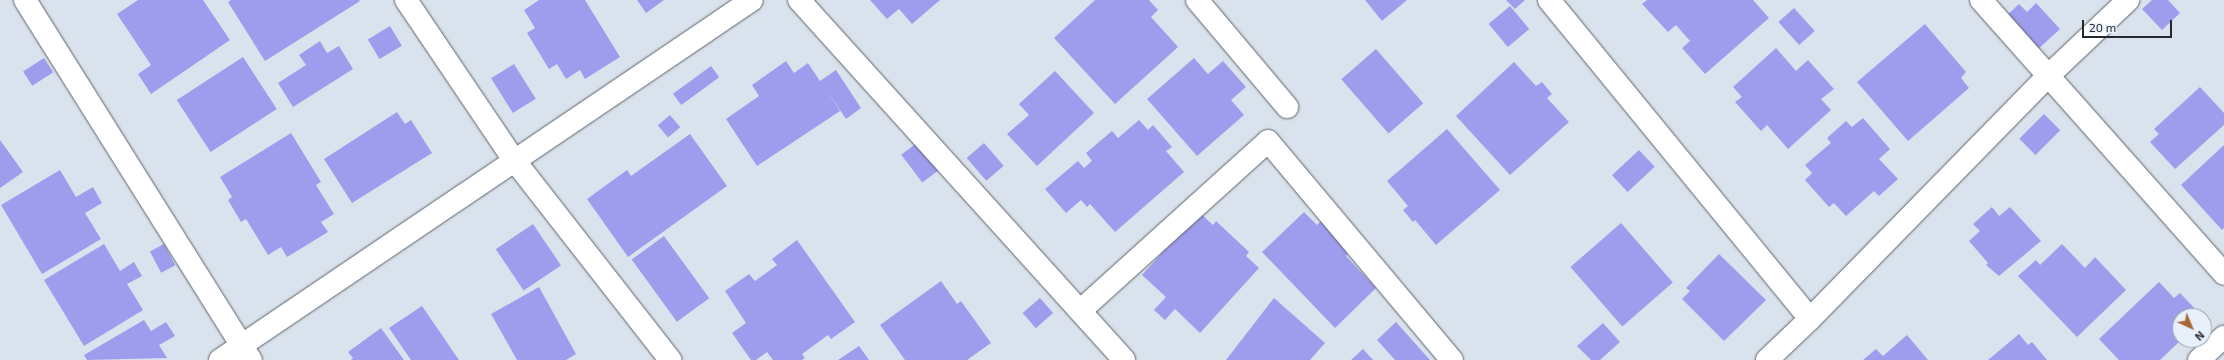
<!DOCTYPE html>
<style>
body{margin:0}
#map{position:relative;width:2224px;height:360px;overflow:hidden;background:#dae3ed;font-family:"Exo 2",sans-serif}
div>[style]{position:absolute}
.building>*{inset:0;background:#9e9ded;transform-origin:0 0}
.roads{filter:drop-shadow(0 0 1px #5c646d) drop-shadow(0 0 1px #5c646d)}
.street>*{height:22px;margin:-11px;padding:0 11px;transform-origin:11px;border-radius:11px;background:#fff}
span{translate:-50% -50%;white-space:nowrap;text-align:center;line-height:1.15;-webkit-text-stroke:3px #e7f0fb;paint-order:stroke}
.north{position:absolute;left:2172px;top:308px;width:40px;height:40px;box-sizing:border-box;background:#e7f0fb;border:1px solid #99a0a8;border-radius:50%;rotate:136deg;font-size:11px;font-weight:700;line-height:16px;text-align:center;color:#24272b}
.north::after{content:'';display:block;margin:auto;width:14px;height:18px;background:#a96635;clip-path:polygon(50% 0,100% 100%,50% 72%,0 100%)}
.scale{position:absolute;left:2082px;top:20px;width:90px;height:18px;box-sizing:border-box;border:2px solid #24272b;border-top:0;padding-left:5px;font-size:12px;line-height:14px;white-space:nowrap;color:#24272b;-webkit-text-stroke:3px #e7f0fb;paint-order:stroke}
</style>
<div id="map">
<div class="building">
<i style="clip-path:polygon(138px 0,203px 0,230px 40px,151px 94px,138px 74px,151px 65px,117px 14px)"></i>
<i style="clip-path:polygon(231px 0,359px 0,360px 1px,265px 61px,228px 2px)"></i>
<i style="clip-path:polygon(539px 0,585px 0,620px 57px,585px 79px,580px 70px,566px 79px,557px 64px,549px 69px,527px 33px,535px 28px,524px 10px)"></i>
<i style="clip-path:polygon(637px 0,664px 0,646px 13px)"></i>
<i style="clip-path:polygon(870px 0,940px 0,912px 24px,899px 9px,887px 19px)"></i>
<i style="clip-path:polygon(1095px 0,1149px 0,1158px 10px,1151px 17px,1178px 47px,1115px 104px,1054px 38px)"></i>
<i style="clip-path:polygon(1365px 0,1407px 0,1382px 21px)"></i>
<i style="clip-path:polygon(1506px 0,1525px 0,1515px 9px)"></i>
<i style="clip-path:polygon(1647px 0,1753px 0,1769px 18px,1705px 74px,1682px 48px,1690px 41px,1676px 25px,1668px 32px,1642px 4px)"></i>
<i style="clip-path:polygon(2152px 0,2168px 0,2180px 13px,2162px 30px,2142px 9px)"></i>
<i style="clip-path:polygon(2036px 3px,2060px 29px,2036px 51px,2005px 17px,2019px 4px,2027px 12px)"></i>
<i style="left:1510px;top:6px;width:30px;height:28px;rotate:50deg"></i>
<i style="left:1794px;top:8px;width:31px;height:21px;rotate:48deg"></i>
<i style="clip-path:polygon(1925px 24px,1966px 72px,1961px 78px,1969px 88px,1908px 141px,1857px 82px)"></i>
<i style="left:390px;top:26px;width:23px;height:26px;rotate:59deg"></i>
<i style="clip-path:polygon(320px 41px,327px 53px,339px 46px,353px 69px,293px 107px,278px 83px,306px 65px,299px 55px)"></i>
<i style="clip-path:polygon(1776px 48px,1796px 71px,1808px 60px,1834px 89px,1821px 99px,1831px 110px,1788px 149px,1767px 125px,1761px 131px,1735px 102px,1742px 97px,1733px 87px)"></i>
<i style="left:1376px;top:49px;width:72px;height:46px;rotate:49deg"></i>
<i style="left:243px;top:57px;width:62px;height:79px;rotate:57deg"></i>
<i style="left:44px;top:58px;width:17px;height:25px;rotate:57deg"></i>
<i style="clip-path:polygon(1194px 58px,1208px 74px,1223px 61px,1246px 87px,1231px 100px,1244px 115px,1197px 156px,1147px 99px)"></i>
<i style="clip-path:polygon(786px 61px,794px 73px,808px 63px,820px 81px,836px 70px,861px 108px,846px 119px,826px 89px,840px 111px,757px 166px,726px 119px,759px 96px,752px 85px)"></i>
<i style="clip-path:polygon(1514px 62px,1536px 86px,1542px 82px,1552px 94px,1547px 98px,1569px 122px,1510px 175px,1456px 116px)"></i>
<i style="left:514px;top:64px;width:41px;height:27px;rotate:58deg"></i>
<i style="left:711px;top:66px;width:14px;height:47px;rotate:54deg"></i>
<i style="clip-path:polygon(1055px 71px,1094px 113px,1037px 166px,1007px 134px,1029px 115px,1019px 104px)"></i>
<i style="clip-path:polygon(2200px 87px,2224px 113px,2224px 125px,2175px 169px,2150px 142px,2159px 134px,2154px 129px)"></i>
<i style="clip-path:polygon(397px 112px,405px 124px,411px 120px,432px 153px,352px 203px,324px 159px)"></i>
<i style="left:2044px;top:114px;width:23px;height:35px;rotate:45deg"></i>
<i style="left:670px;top:115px;width:16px;height:16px;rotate:50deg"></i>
<i style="clip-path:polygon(1863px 118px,1890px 149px,1879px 159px,1898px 179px,1879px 196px,1874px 191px,1846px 216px,1834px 203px,1829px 207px,1805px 180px,1812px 173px,1805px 165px,1831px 143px,1827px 138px,1846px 121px,1852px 127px)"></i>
<i style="clip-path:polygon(1139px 120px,1148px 130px,1153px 125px,1172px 147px,1166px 151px,1184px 172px,1115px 232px,1090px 204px,1087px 207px,1081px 200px,1066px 213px,1045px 189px,1078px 161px,1084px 168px,1092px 161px,1086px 153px,1112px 131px,1118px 138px)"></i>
<i style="clip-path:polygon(1447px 129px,1500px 190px,1436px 245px,1415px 220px,1413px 222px,1403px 210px,1408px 206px,1387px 181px)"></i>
<i style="clip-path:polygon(291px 133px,321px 182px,316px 185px,334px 214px,321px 222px,328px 232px,287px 257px,281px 247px,268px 255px,246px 219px,241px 222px,228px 200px,232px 197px,220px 177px)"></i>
<i style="clip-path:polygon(690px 134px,727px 186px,628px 257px,587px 199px,627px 170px,631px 176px)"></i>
<i style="clip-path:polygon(0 140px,23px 172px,0 188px)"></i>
<i style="left:918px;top:142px;width:35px;height:21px;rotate:53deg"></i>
<i style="left:984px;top:143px;width:30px;height:23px;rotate:49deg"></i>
<i style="clip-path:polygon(2224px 145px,2224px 228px,2222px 230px,2181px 185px)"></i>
<i style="left:1639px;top:150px;width:23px;height:37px;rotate:47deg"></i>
<i style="clip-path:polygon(60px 170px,76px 197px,93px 187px,102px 203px,85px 213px,101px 239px,42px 274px,1px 205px)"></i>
<i style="clip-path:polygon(1992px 207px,1999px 216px,2010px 207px,2041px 241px,1999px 276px,1986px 265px,1988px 263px,1969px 241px,1980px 231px,1973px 224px)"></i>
<i style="clip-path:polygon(1199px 212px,1213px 225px,1216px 221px,1249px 252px,1246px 256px,1259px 268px,1200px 333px,1175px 309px,1165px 320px,1154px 310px,1166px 297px,1142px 275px)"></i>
<i style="clip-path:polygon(1304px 212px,1317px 225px,1322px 220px,1351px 251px,1346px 256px,1376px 288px,1335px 328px,1262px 252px)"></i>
<i style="left:1621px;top:223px;width:79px;height:67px;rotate:49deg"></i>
<i style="left:533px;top:224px;width:50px;height:45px;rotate:56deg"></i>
<i style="left:664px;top:236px;width:77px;height:40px;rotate:54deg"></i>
<i style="clip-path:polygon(797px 240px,855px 322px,831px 339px,828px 335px,802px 354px,805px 358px,802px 360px,773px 360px,767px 352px,756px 360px,751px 360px,732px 333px,746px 323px,725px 291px,749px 274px,755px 281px,777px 265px,772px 259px)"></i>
<i style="clip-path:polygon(104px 244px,120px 271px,134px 262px,142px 276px,127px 284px,143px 310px,84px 346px,44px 280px)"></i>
<i style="left:164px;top:244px;width:24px;height:16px;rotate:62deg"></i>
<i style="clip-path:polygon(2062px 244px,2085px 268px,2095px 257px,2126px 290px,2077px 337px,2018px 276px,2036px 260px,2040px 265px)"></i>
<i style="clip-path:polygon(1719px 254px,1766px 300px,1724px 341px,1682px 299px,1690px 291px,1686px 288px)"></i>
<i style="clip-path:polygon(941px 281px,957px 304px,961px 301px,991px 343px,967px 360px,905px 360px,880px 325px)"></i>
<i style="clip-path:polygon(2159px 282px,2174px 298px,2180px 293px,2202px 316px,2180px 316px,2181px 340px,2160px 360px,2119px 360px,2099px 339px)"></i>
<i style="clip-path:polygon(539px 287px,576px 354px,566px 360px,517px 360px,491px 314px)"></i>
<i style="left:1040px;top:298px;width:20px;height:23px;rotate:49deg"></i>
<i style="clip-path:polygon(1274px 298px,1325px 343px,1310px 360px,1226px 360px)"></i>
<i style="clip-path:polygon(422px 306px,459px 360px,411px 360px,389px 328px)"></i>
<i style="clip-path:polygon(144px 320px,151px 331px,166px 322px,175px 336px,159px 345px,167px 358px,87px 360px,84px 355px)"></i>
<i style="clip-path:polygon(1396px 322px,1430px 360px,1395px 360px,1377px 340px)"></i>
<i style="clip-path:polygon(1603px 323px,1620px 342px,1600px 360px,1591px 360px,1577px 346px)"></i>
<i style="clip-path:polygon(381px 328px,404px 360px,351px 360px,353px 358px,348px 352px)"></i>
<i style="clip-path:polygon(2019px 334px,2028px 345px,2032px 342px,2047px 360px,1988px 360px)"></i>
<i style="clip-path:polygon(1907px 335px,1928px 360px,1863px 360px,1876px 349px,1883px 356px)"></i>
<i style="clip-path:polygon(859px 346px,869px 360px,838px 360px)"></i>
<i style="clip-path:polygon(1363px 349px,1373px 360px,1351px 360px)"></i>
</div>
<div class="roads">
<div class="street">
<i style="left:25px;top:0;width:425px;rotate:57.9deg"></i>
<i style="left:406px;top:0;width:193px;rotate:56deg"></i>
<i style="left:514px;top:160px;width:254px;rotate:52deg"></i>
<i style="left:799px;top:0;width:485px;rotate:47.9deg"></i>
<i style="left:1197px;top:0;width:140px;rotate:49.9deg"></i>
<i style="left:1549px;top:0;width:412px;rotate:50.7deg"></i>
<i style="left:1981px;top:0;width:366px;rotate:48.4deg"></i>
<i style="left:1080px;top:311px;width:253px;rotate:-42.1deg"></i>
<i style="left:1268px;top:141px;width:286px;rotate:50deg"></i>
<i style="left:220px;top:360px;width:642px;rotate:-34.09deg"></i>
<i style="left:1767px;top:360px;width:59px;rotate:-43.6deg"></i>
<i style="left:1810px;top:319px;width:339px;rotate:-45.6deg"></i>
<i style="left:2047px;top:77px;width:112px;rotate:-43.5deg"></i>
<i style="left:2199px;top:360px;width:34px;rotate:-43deg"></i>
</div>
</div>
<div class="north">N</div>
<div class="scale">20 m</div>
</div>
